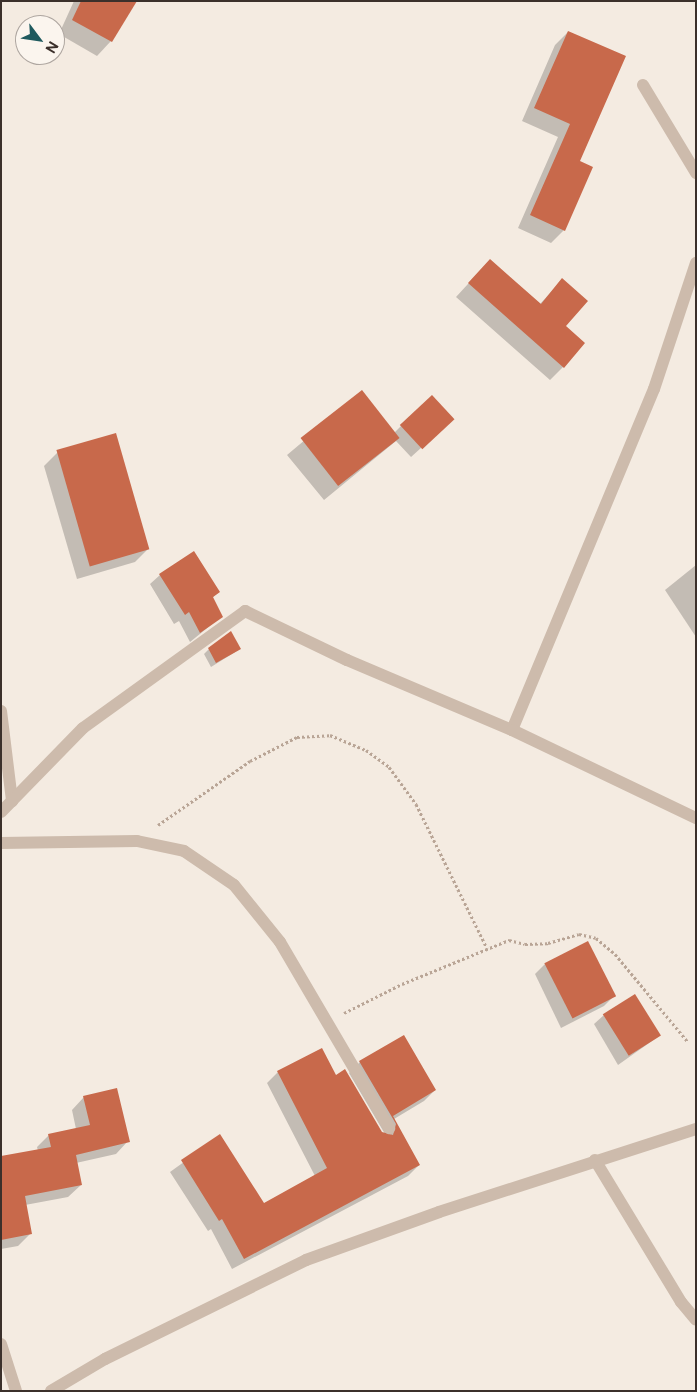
<!DOCTYPE html>
<style>
body{margin:0}
#map{position:relative;width:697px;height:1392px;overflow:hidden;background:#f4ebe1;font-family:"Public Sans",sans-serif}
div>[style]{position:absolute}
.shadow>*{inset:0;background:#0003}
.building>*{inset:0;background:#c8694b;transform-origin:0 0}
.path>*{height:3px;margin-top:-1.5px;transform-origin:0;background:repeating-linear-gradient(90deg,#b9a596 0 2.5px,transparent 0 5px)}
.service>*{height:12px;margin:-6px;padding:0 6px;transform-origin:6px;border-radius:6px;background:#cdbbac}
.minor>*{height:12px;margin:-6px;padding:0 6px;transform-origin:6px;border-radius:6px;background:#cdbbac}
.tertiary>*{height:12px;margin:-6px;padding:0 6px;transform-origin:6px;border-radius:6px;background:#cdbbac}
span{translate:-50% -50%;white-space:nowrap;text-align:center;line-height:1.15;-webkit-text-stroke:4px #fbf5ee;paint-order:stroke}
.frame{position:absolute;inset:0;border:2px solid #3b302b;pointer-events:none}
.north{position:absolute;left:15px;top:15px;width:50px;height:50px;box-sizing:border-box;background:#fbf5ee;border:1px solid #aea6a0;border-radius:50%;rotate:121deg;font-size:14px;font-weight:700;line-height:20px;text-align:center;color:#3b302b}
.north::after{content:'';display:block;margin:auto;width:18px;height:22px;background:#1f5a5e;clip-path:polygon(50% 0,100% 100%,50% 72%,0 100%)}
</style>
<div id="map">
<div class="shadow">
<i style="clip-path:polygon(74px 1px,135px 1px,111px 41px,97px 56px,59px 34px)"></i>
<i style="clip-path:polygon(568px 32px,578px 162px,564px 230px,551px 243px,518px 228px,558px 137px,522px 121px,555px 45px)"></i>
<i style="clip-path:polygon(490px 260px,540px 304px,562px 280px,563px 367px,550px 380px,456px 297px)"></i>
<i style="clip-path:polygon(362px 392px,394px 433px,401px 426px,442px 429px,411px 457px,396px 441px,324px 500px,287px 455px)"></i>
<i style="clip-path:polygon(58px 452px,149px 548px,135px 562px,77px 579px,44px 466px)"></i>
<i style="clip-path:polygon(696px 565px,696px 637px,665px 590px)"></i>
<i style="clip-path:polygon(160px 575px,219px 592px,212px 598px,222px 616px,190px 642px,179px 621px,174px 624px,150px 584px)"></i>
<i style="clip-path:polygon(209px 649px,240px 649px,211px 667px,204px 654px)"></i>
<i style="clip-path:polygon(545px 964px,614px 996px,604px 1006px,561px 1028px,535px 974px)"></i>
<i style="clip-path:polygon(604px 1015px,659px 1036px,618px 1065px,594px 1024px)"></i>
<i style="clip-path:polygon(321px 1049px,336px 1077px,381px 1134px,385px 1134px,349px 1073px,360px 1062px,435px 1090px,424px 1101px,394px 1119px,419px 1165px,408px 1176px,232px 1269px,211px 1229px,208px 1231px,170px 1172px,220px 1136px,263px 1205px,315px 1176px,267px 1083px,278px 1072px)"></i>
<i style="clip-path:polygon(84px 1097px,128px 1141px,116px 1154px,76px 1163px,81px 1185px,68px 1197px,25px 1205px,30px 1234px,18px 1246px,1px 1249px,1px 1158px,38px 1151px,37px 1147px,49px 1135px,76px 1129px,72px 1110px)"></i>
</div>
<div class="building">
<i style="clip-path:polygon(81px 1px,137px 1px,112px 42px,72px 20px)"></i>
<i style="clip-path:polygon(568px 31px,626px 56px,580px 161px,593px 167px,565px 231px,530px 215px,570px 124px,534px 108px)"></i>
<i style="clip-path:polygon(490px 259px,541px 304px,562px 278px,588px 301px,566px 326px,585px 343px,564px 368px,468px 283px)"></i>
<i style="left:362px;top:390px;width:61px;height:78px;rotate:52deg"></i>
<i style="left:432px;top:395px;width:33px;height:44px;rotate:47deg"></i>
<i style="left:116px;top:433px;width:121px;height:62px;rotate:74deg"></i>
<i style="clip-path:polygon(194px 551px,220px 592px,213px 597px,223px 617px,200px 633px,189px 612px,185px 615px,159px 574px)"></i>
<i style="clip-path:polygon(231px 631px,241px 649px,216px 663px,208px 648px)"></i>
<i style="left:588px;top:941px;width:62px;height:49px;rotate:63deg"></i>
<i style="left:635px;top:994px;width:49px;height:38px;rotate:58deg"></i>
<i style="clip-path:polygon(404px 1035px,436px 1090px,393px 1116px,420px 1165px,244px 1259px,222px 1219px,219px 1221px,181px 1160px,220px 1134px,264px 1203px,327px 1168px,277px 1071px,322px 1048px,336px 1075px,345px 1069px,382px 1132px,393px 1135px,396px 1124px,359px 1061px)"></i>
<i style="clip-path:polygon(117px 1088px,130px 1142px,76px 1155px,82px 1185px,25px 1196px,32px 1234px,1px 1240px,1px 1156px,51px 1147px,48px 1134px,90px 1125px,83px 1096px)"></i>
</div>
<div class="path">
<i style="left:158px;top:825px;width:112px;rotate:-34.8deg"></i>
<i style="left:250px;top:761px;width:53px;rotate:-27.1deg"></i>
<i style="left:297px;top:737px;width:33px;rotate:-3deg"></i>
<i style="left:330px;top:735px;width:39px;rotate:23deg"></i>
<i style="left:366px;top:750px;width:29px;rotate:36deg"></i>
<i style="left:389px;top:767px;width:46px;rotate:53.9deg"></i>
<i style="left:416px;top:804px;width:161px;rotate:63.8deg"></i>
<i style="left:344px;top:1013px;width:65px;rotate:-26.6deg"></i>
<i style="left:402px;top:984px;width:116px;rotate:-22.4deg"></i>
<i style="left:509px;top:940px;width:16px;rotate:14deg"></i>
<i style="left:525px;top:944px;width:23px;rotate:-2deg"></i>
<i style="left:548px;top:943px;width:32px;rotate:-16deg"></i>
<i style="left:579px;top:934px;width:17px;rotate:13deg"></i>
<i style="left:596px;top:938px;width:25px;rotate:40deg"></i>
<i style="left:615px;top:954px;width:114px;rotate:50.3deg"></i>
</div>
<div class="service">
<i style="left:1px;top:843px;width:136px;rotate:-0.8deg"></i>
<i style="left:137px;top:841px;width:48px;rotate:12deg"></i>
<i style="left:184px;top:851px;width:60px;rotate:34.2deg"></i>
<i style="left:234px;top:885px;width:73px;rotate:51.1deg"></i>
<i style="left:280px;top:942px;width:216px;rotate:59.6deg"></i>
</div>
<div class="minor">
<i style="left:643px;top:85px;width:103px;rotate:58.9deg"></i>
<i style="left:1px;top:711px;width:91px;rotate:83deg"></i>
<i style="left:512px;top:730px;width:369px;rotate:-67.4deg"></i>
<i style="left:654px;top:389px;width:133px;rotate:-71.6deg"></i>
<i style="left:1px;top:812px;width:117px;rotate:-45.7deg"></i>
<i style="left:83px;top:728px;width:200px;rotate:-35.8deg"></i>
<i style="left:245px;top:611px;width:113px;rotate:25.7deg"></i>
<i style="left:347px;top:660px;width:179px;rotate:23deg"></i>
<i style="left:512px;top:730px;width:204px;rotate:25.6deg"></i>
<i style="left:595px;top:1160px;width:166px;rotate:58.8deg"></i>
<i style="left:681px;top:1302px;width:23px;rotate:50deg"></i>
<i style="left:1px;top:1344px;width:49px;rotate:72.3deg"></i>
</div>
<div class="tertiary">
<i style="left:51px;top:1391px;width:63px;rotate:-30.7deg"></i>
<i style="left:105px;top:1359px;width:224px;rotate:-26.2deg"></i>
<i style="left:306px;top:1260px;width:141px;rotate:-19.8deg"></i>
<i style="left:439px;top:1212px;width:270px;rotate:-17.9deg"></i>
</div>
<div class="frame"></div>
<div class="north">N</div>
</div>
